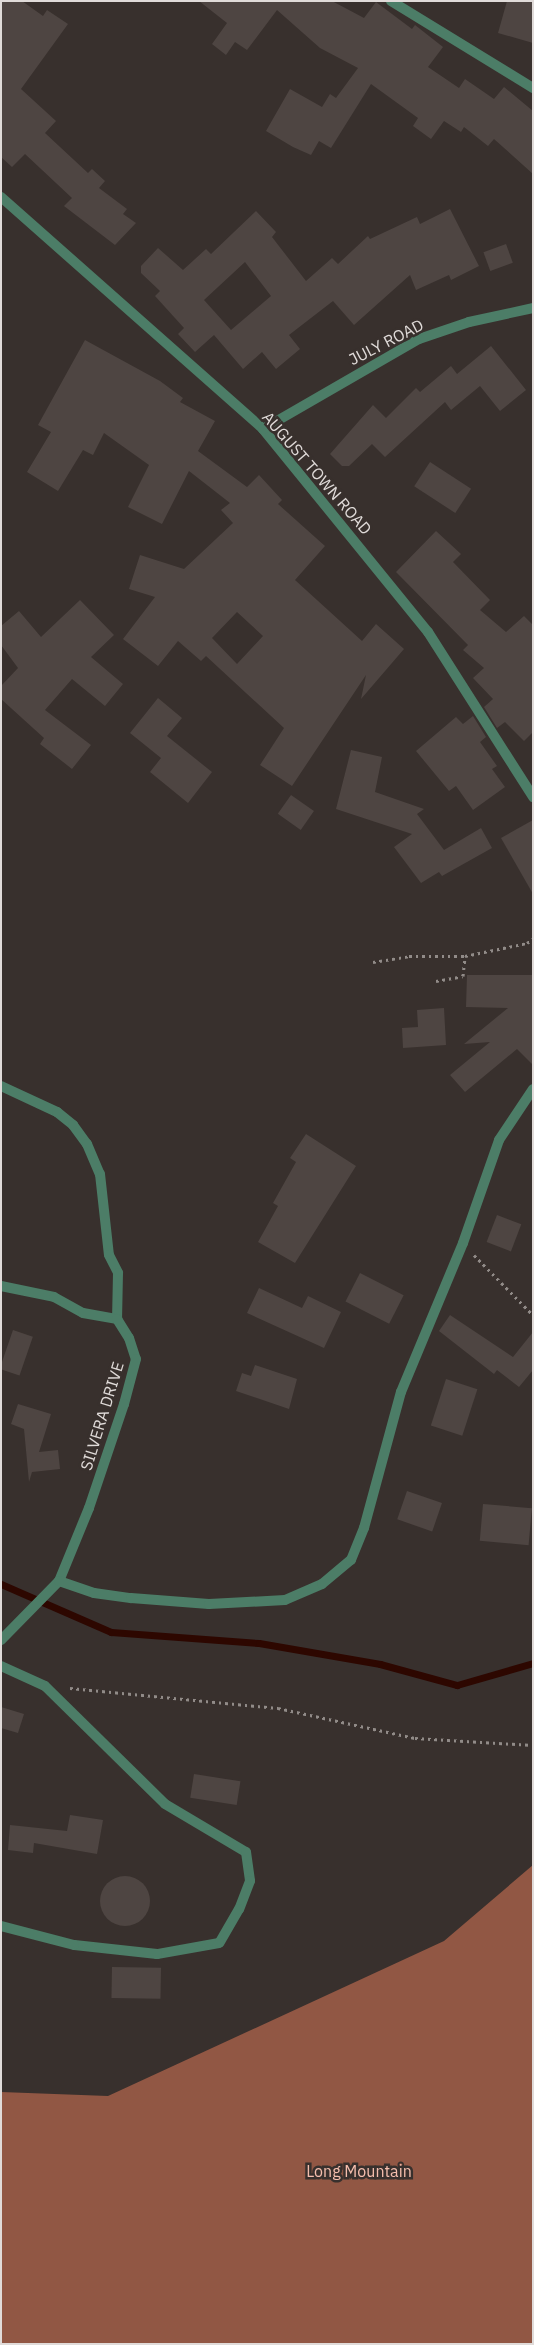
<!DOCTYPE html>
<style>
body{margin:0}
#map{position:relative;width:534px;height:2345px;overflow:hidden;background:#38302d;font-family:"IBM Plex Sans",sans-serif}
div>[style]{position:absolute}
.forest>*{inset:0;background:#915744}
.stream>*{height:7px;margin:-3.5px;padding:0 3.5px;transform-origin:3.5px;border-radius:3.5px;background:#2d0700}
.building>*{inset:0;background:#4e4542;transform-origin:0 0}
.round{border-radius:50%}
.path>*{height:3px;margin-top:-1.5px;transform-origin:0;background:repeating-linear-gradient(90deg,#918b88 0 2.5px,transparent 0 6.5px)}
.minor>*{height:10px;margin:-5px;padding:0 5px;transform-origin:5px;border-radius:5px;background:#4c7d67}
span{translate:-50% -50%;white-space:nowrap;text-align:center;line-height:1.15;-webkit-text-stroke:5px #38302d;paint-order:stroke}
.street-label{font-size:16px;color:#e0dbd9}
.park-label{font-size:16px;color:#f5bead}
.frame{position:absolute;inset:0;border:2px solid #e0dbd9;pointer-events:none}
</style>
<div id="map">
<div class="forest">
<i style="clip-path:polygon(533px 1865px,533px 2344px,1px 2344px,1px 2092px,108px 2096px,444px 1941px)"></i>
</div>
<div class="stream">
<i style="left:1px;top:1584px;width:120px;rotate:23.6deg"></i>
<i style="left:111px;top:1632px;width:148px;rotate:4.3deg"></i>
<i style="left:259px;top:1643px;width:123px;rotate:9.8deg"></i>
<i style="left:380px;top:1664px;width:80px;rotate:15.3deg"></i>
<i style="left:457px;top:1685px;width:79px;rotate:-16.1deg"></i>
</div>
<div class="building">
<i style="clip-path:polygon(1px 1px,22px 1px,43px 16px,47px 10px,68px 24px,21px 89px,56px 121px,45px 133px,88px 173px,92px 169px,105px 181px,99px 188px,127px 209px,123px 214px,136px 223px,115px 245px,64px 206px,72px 198px,25px 154px,12px 167px,1px 157px)"></i>
<i style="clip-path:polygon(199px 1px,332px 1px,364px 18px,376px 2px,412px 29px,415px 25px,443px 47px,428px 67px,459px 88px,465px 79px,494px 99px,504px 87px,533px 111px,533px 174px,494px 139px,488px 146px,464px 127px,461px 132px,444px 121px,431px 139px,413px 126px,418px 118px,371px 84px,331px 148px,319px 141px,311px 155px,293px 147px,266px 131px,290px 89px,322px 107px,330px 94px,336px 98px,358px 68px,320px 48px,277px 10px,247px 50px,235px 42px,226px 55px,212px 44px,227px 23px)"></i>
<i style="clip-path:polygon(507px 1px,533px 1px,533px 43px,498px 33px)"></i>
<i style="clip-path:polygon(evenodd,450px 209px,479px 266px,451px 280px,449px 275px,416px 290px,410px 275px,354px 325px,333px 301px,289px 335px,300px 349px,276px 369px,262px 352px,243px 369px,214px 335px,195px 352px,178px 334px,184px 328px,155px 296px,160px 291px,141px 273px,141px 266px,158px 248px,183px 270px,206px 249px,211px 254px,256px 211px,276px 232px,272px 237px,306px 281px,332px 258px,338px 264px,368px 236px,370px 239px,417px 217px,420px 224px,450px 209px,245px 262px,271px 296px,231px 330px,204px 300px,245px 262px)"></i>
<i style="left:506px;top:244px;width:20px;height:24px;rotate:70deg"></i>
<i style="clip-path:polygon(evenodd,85px 340px,160px 381px,183px 398px,180px 402px,215px 421px,198px 451px,247px 487px,259px 475px,282px 500px,278px 504px,325px 546px,295px 580px,362px 641px,376px 624px,404px 649px,361px 699px,366px 675px,292px 786px,260px 765px,284px 728px,206px 656px,201px 661px,178px 641px,158px 666px,123px 639px,155px 597px,129px 589px,140px 555px,184px 569px,233px 523px,221px 510px,230px 503px,189px 471px,162px 524px,128px 507px,149px 465px,104px 433px,93px 455px,83px 450px,58px 491px,27px 472px,51px 432px,38px 425px,85px 340px,237px 612px,263px 636px,237px 664px,212px 638px,237px 612px)"></i>
<i style="clip-path:polygon(491px 346px,526px 390px,500px 411px,480px 386px,451px 410px,445px 402px,385px 457px,372px 444px,349px 466px,342px 466px,330px 454px,373px 405px,386px 418px,416px 388px,420px 392px,451px 366px,457px 374px)"></i>
<i style="left:430px;top:462px;width:49px;height:29px;rotate:33deg"></i>
<i style="clip-path:polygon(436px 531px,461px 554px,453px 562px,490px 600px,480px 610px,506px 632px,524px 616px,533px 625px,533px 732px,524px 741px,505px 722px,497px 728px,484px 707px,493px 699px,473px 678px,484px 668px,463px 650px,468px 645px,396px 572px)"></i>
<i style="clip-path:polygon(80px 600px,114px 635px,91px 657px,123px 684px,105px 706px,72px 679px,45px 710px,91px 745px,72px 769px,40px 744px,44px 738px,1px 699px,1px 686px,18px 668px,1px 645px,1px 626px,19px 611px,41px 637px)"></i>
<i style="clip-path:polygon(158px 698px,182px 718px,167px 736px,212px 772px,188px 803px,150px 772px,161px 758px,130px 733px)"></i>
<i style="clip-path:polygon(473px 716px,486px 737px,480px 742px,497px 766px,492px 769px,505px 787px,473px 810px,456px 786px,449px 791px,416px 751px,456px 717px,463px 724px)"></i>
<i style="clip-path:polygon(351px 750px,382px 757px,375px 792px,424px 809px,417px 814px,444px 850px,481px 828px,492px 848px,442px 876px,439px 872px,421px 883px,394px 847px,412px 834px,336px 809px)"></i>
<i style="left:291px;top:795px;width:28px;height:23px;rotate:35deg"></i>
<i style="clip-path:polygon(533px 820px,533px 894px,501px 838px)"></i>
<i style="clip-path:polygon(467px 975px,533px 975px,533px 1065px,517px 1049px,465px 1092px,450px 1075px,490px 1042px,464px 1044px,508px 1008px,466px 1007px)"></i>
<i style="clip-path:polygon(444px 1008px,446px 1045px,403px 1048px,402px 1028px,418px 1027px,417px 1010px)"></i>
<i style="clip-path:polygon(306px 1134px,356px 1166px,295px 1263px,258px 1242px,278px 1206px,273px 1203px,296px 1162px,290px 1158px)"></i>
<i style="left:497px;top:1215px;width:26px;height:29px;rotate:21deg"></i>
<i style="left:360px;top:1273px;width:49px;height:32px;rotate:27deg"></i>
<i style="clip-path:polygon(259px 1288px,302px 1308px,308px 1296px,341px 1312px,324px 1348px,247px 1313px)"></i>
<i style="clip-path:polygon(450px 1315px,513px 1357px,533px 1332px,533px 1370px,519px 1387px,497px 1370px,494px 1374px,439px 1331px)"></i>
<i style="left:13px;top:1330px;width:21px;height:41px;rotate:19deg"></i>
<i style="clip-path:polygon(255px 1365px,297px 1379px,289px 1409px,236px 1391px,242px 1373px,251px 1376px)"></i>
<i style="left:446px;top:1379px;width:33px;height:49px;rotate:18deg"></i>
<i style="clip-path:polygon(18px 1404px,51px 1414px,39px 1452px,58px 1450px,60px 1469px,32px 1472px,29px 1482px,24px 1429px,11px 1424px)"></i>
<i style="left:407px;top:1491px;width:37px;height:30px;rotate:19deg"></i>
<i style="left:483px;top:1504px;width:49px;height:37px;rotate:5deg"></i>
<i style="clip-path:polygon(1px 1707px,24px 1714px,18px 1733px,1px 1728px)"></i>
<i style="left:194px;top:1774px;width:47px;height:24px;rotate:9deg"></i>
<i style="clip-path:polygon(70px 1815px,103px 1820px,97px 1854px,34px 1843px,33px 1853px,8px 1850px,10px 1825px,67px 1831px)"></i>
<i class="round" style="left:100px;top:1876px;width:50px;height:50px"></i>
<i style="left:112px;top:1967px;width:49px;height:31px;rotate:1deg"></i>
</div>
<div class="path">
<i style="left:373px;top:962px;width:36px;rotate:-9deg"></i>
<i style="left:409px;top:956px;width:56px"></i>
<i style="left:465px;top:956px;width:63px;rotate:-11.8deg"></i>
<i style="left:527px;top:943px;width:7px;rotate:-34deg"></i>
<i style="left:436px;top:981px;width:27px;rotate:-10deg"></i>
<i style="left:463px;top:976px;width:20px;rotate:-84deg"></i>
<i style="left:474px;top:1255px;width:84px;rotate:45.5deg"></i>
<i style="left:70px;top:1688px;width:209px;rotate:5.5deg"></i>
<i style="left:278px;top:1708px;width:140px;rotate:12.4deg"></i>
<i style="left:415px;top:1738px;width:118px;rotate:3.4deg"></i>
</div>
<div class="minor">
<i style="left:391px;top:1px;width:167px;rotate:31.5deg"></i>
<i style="left:1px;top:197px;width:350px;rotate:41.5deg"></i>
<i style="left:263px;top:429px;width:262px;rotate:50.9deg"></i>
<i style="left:428px;top:632px;width:196px;rotate:57.5deg"></i>
<i style="left:263px;top:429px;width:180px;rotate:-30deg"></i>
<i style="left:419px;top:339px;width:53px;rotate:-18.8deg"></i>
<i style="left:469px;top:322px;width:66px;rotate:-12.3deg"></i>
<i style="left:1px;top:1086px;width:62px;rotate:24.9deg"></i>
<i style="left:57px;top:1112px;width:21px;rotate:39deg"></i>
<i style="left:73px;top:1125px;width:24px;rotate:54deg"></i>
<i style="left:87px;top:1144px;width:33px;rotate:67deg"></i>
<i style="left:100px;top:1174px;width:81px;rotate:83.7deg"></i>
<i style="left:109px;top:1255px;width:20px;rotate:63deg"></i>
<i style="left:118px;top:1273px;width:46px;rotate:91.2deg"></i>
<i style="left:1px;top:1286px;width:54px;rotate:11.7deg"></i>
<i style="left:54px;top:1297px;width:33px;rotate:29deg"></i>
<i style="left:83px;top:1313px;width:35px;rotate:10deg"></i>
<i style="left:117px;top:1319px;width:22px;rotate:58deg"></i>
<i style="left:129px;top:1338px;width:22px;rotate:72deg"></i>
<i style="left:136px;top:1359px;width:47px;rotate:104.9deg"></i>
<i style="left:124px;top:1404px;width:110px;rotate:108.6deg"></i>
<i style="left:89px;top:1508px;width:79px;rotate:112.3deg"></i>
<i style="left:59px;top:1581px;width:83px;rotate:134.5deg"></i>
<i style="left:59px;top:1581px;width:37px;rotate:19deg"></i>
<i style="left:94px;top:1593px;width:37px;rotate:8deg"></i>
<i style="left:131px;top:1598px;width:78px;rotate:4.4deg"></i>
<i style="left:209px;top:1604px;width:76px;rotate:-3deg"></i>
<i style="left:285px;top:1600px;width:40px;rotate:-23.4deg"></i>
<i style="left:322px;top:1584px;width:38px;rotate:-40deg"></i>
<i style="left:351px;top:1560px;width:35px;rotate:-68deg"></i>
<i style="left:364px;top:1528px;width:141px;rotate:-74.8deg"></i>
<i style="left:401px;top:1392px;width:161px;rotate:-67.4deg"></i>
<i style="left:463px;top:1243px;width:109px;rotate:-70.7deg"></i>
<i style="left:499px;top:1140px;width:61px;rotate:-56.3deg"></i>
<i style="left:1px;top:1666px;width:48px;rotate:24.4deg"></i>
<i style="left:45px;top:1686px;width:168px;rotate:44.5deg"></i>
<i style="left:165px;top:1804px;width:94px;rotate:30.7deg"></i>
<i style="left:246px;top:1852px;width:29px;rotate:82deg"></i>
<i style="left:250px;top:1881px;width:30px;rotate:111deg"></i>
<i style="left:239px;top:1909px;width:39px;rotate:120deg"></i>
<i style="left:219px;top:1943px;width:63px;rotate:169.9deg"></i>
<i style="left:157px;top:1954px;width:83px;rotate:-173.8deg"></i>
<i style="left:74px;top:1945px;width:75px;rotate:-165.4deg"></i>
</div>
<div class="street-label">
<span style="left:386px;top:342px;rotate:-27deg">JULY ROAD</span>
<span style="left:317px;top:473px;rotate:49deg">AUGUST TOWN ROAD</span>
<span style="left:102px;top:1416px;rotate:-73deg">SILVERA DRIVE</span>
</div>
<div class="park-label">
<span style="left:359px;top:2171px">Long Mountain</span>
</div>
<div class="frame"></div>
</div>
